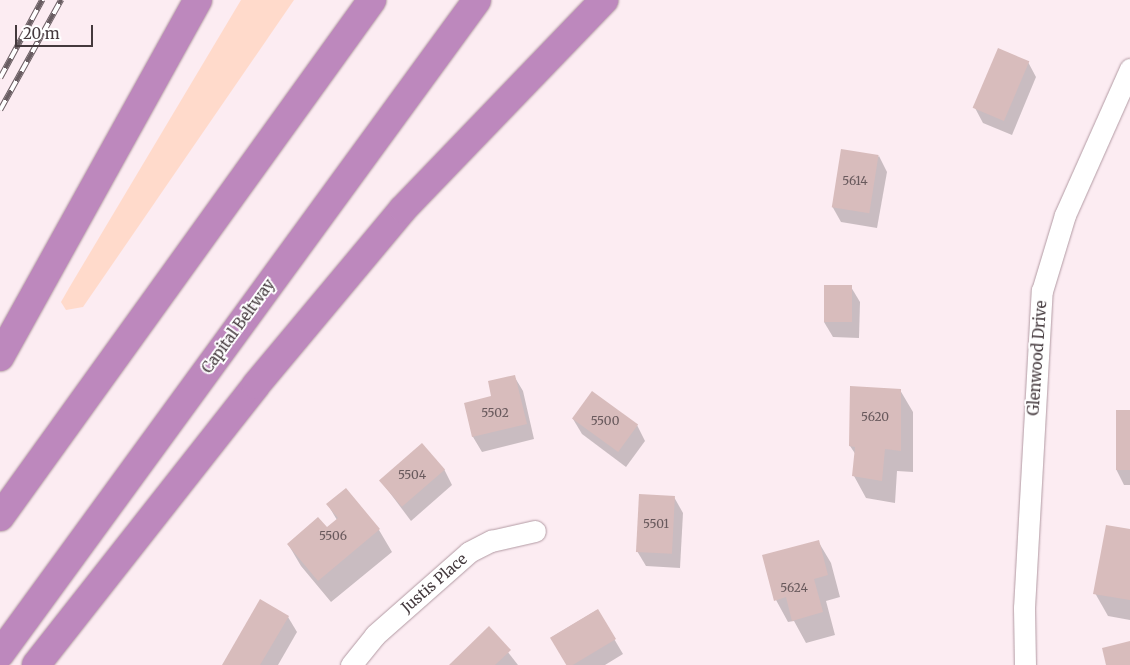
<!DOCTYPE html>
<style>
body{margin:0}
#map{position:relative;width:1130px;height:665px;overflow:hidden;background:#fcecf2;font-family:Merriweather,serif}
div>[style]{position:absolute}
.green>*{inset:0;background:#ffdacb}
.shadow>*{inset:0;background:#0003}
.building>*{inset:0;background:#d8bcbc;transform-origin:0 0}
.roads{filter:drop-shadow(0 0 1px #b29aa3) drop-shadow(0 0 1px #b29aa3)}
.minor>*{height:21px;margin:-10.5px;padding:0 10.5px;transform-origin:10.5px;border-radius:10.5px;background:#fff}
.motorway>*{height:28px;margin:-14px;padding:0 14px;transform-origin:14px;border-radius:14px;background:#bd88bd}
.rail>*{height:5.5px;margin-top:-2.75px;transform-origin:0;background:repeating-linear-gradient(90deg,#fff 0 11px,#695d62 0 22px);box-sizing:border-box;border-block:1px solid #695d62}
span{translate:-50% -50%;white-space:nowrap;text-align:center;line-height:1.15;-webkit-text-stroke:4px #fff;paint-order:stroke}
.number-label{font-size:12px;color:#695a5d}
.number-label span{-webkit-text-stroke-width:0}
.street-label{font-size:15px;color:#44393d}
.scale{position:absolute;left:15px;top:25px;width:78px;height:22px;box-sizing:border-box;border:2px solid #44393d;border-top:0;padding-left:6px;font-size:15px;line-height:18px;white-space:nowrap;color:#44393d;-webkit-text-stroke:4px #fff;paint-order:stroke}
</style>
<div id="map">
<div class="green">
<i style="clip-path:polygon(241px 0,294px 0,83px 307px,66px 310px,61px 302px,69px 288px)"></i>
</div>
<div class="shadow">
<i style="clip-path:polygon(1028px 62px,1036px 77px,1012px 135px,983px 123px,975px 108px)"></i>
<i style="clip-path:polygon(879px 156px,887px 172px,877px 228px,841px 222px,832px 206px)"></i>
<i style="clip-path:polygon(825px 286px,851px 287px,860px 302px,859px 338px,833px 337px,824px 322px)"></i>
<i style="clip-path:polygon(514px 376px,523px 391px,534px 439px,482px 452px,473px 437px,465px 404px,493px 397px)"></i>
<i style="clip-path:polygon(900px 390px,913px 412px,913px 472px,897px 471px,895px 503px,866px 498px,854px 476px,856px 455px,850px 446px)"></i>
<i style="clip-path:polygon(1130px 411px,1130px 485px,1124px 485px,1116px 469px)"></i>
<i style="clip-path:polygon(573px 419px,637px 425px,645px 441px,626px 467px,582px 434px)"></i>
<i style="clip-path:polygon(444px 469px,452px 485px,411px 521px,381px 481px)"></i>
<i style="clip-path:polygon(674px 497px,683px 513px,680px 568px,646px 566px,637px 551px)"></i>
<i style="clip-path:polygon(328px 505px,379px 530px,392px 552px,331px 602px,301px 566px,288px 544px,327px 529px,337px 520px)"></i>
<i style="clip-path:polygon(1130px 530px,1130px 620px,1108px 616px,1095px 593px)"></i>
<i style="clip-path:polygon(818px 541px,831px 563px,840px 597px,826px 601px,835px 635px,806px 643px,794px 621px,788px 622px,776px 600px)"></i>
<i style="clip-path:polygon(597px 610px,623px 654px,605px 665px,568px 665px,552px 637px)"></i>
<i style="clip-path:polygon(288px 617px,297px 632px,278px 665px,224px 665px)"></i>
<i style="clip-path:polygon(489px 628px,518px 665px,451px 665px)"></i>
</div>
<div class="building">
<i style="left:998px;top:48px;width:34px;height:65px;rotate:23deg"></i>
<i style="left:841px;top:149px;width:38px;height:59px;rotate:9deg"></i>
<i style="left:824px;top:285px;width:28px;height:37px"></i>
<i style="clip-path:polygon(515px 375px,527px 424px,472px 437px,464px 403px,491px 396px,488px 381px)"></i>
<i style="clip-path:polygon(850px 386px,901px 389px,901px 451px,885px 449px,882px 481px,852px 476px,855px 447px,849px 446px)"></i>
<i style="left:592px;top:391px;width:57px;height:34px;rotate:36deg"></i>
<i style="left:1116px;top:410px;width:14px;height:60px"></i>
<i style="left:422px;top:443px;width:35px;height:57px;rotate:49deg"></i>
<i style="clip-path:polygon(346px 488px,380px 529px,318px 581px,287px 544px,318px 517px,327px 527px,338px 518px,326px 504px)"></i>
<i style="left:639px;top:494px;width:36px;height:58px;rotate:3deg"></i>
<i style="clip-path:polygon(1106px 525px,1130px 529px,1130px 600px,1093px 594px)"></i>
<i style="clip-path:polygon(819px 540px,828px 575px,814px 579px,823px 612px,792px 621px,786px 597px,774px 601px,762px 555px)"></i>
<i style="clip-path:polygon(260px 599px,289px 616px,260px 665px,222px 665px)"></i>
<i style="left:598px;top:609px;width:35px;height:56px;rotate:59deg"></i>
<i style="clip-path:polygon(489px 626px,511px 650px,495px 665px,449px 665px)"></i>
<i style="clip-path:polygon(1130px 641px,1130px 665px,1106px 665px,1102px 648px)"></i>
</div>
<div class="roads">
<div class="minor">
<i style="left:351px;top:665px;width:38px;rotate:-51deg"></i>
<i style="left:375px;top:635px;width:125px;rotate:-41.4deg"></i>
<i style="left:469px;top:552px;width:25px;rotate:-27deg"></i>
<i style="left:491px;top:541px;width:45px;rotate:-12.8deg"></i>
<i style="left:1025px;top:665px;width:57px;rotate:-91deg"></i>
<i style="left:1024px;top:608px;width:318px;rotate:-86.8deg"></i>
<i style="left:1042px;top:291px;width:79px;rotate:-73.2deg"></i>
<i style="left:1065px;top:215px;width:160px;rotate:-66deg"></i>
</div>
<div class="motorway">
<i style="left:0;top:357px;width:408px;rotate:-61deg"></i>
<i style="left:0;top:517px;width:637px;rotate:-54.26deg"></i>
<i style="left:0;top:654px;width:809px;rotate:-53.89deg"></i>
<i style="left:36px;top:665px;width:356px;rotate:-51.8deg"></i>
<i style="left:256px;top:385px;width:229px;rotate:-50.1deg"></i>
<i style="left:403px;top:209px;width:290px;rotate:-46.1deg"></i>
</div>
</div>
<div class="rail">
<i style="left:0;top:78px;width:89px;rotate:-61.7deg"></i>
<i style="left:0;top:110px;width:126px;rotate:-61deg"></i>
</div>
<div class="number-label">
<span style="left:855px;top:181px">5614</span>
<span style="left:495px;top:413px">5502</span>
<span style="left:875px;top:417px">5620</span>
<span style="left:605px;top:421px">5500</span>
<span style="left:412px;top:475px">5504</span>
<span style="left:656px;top:524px">5501</span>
<span style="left:333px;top:536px">5506</span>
<span style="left:794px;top:588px">5624</span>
</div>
<div class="street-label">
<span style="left:238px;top:326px;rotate:-54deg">Capital Beltway</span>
<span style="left:1037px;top:358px;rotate:-86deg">Glenwood Drive</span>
<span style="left:434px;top:583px;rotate:-41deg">Justis Place</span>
</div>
<div class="scale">20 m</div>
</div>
